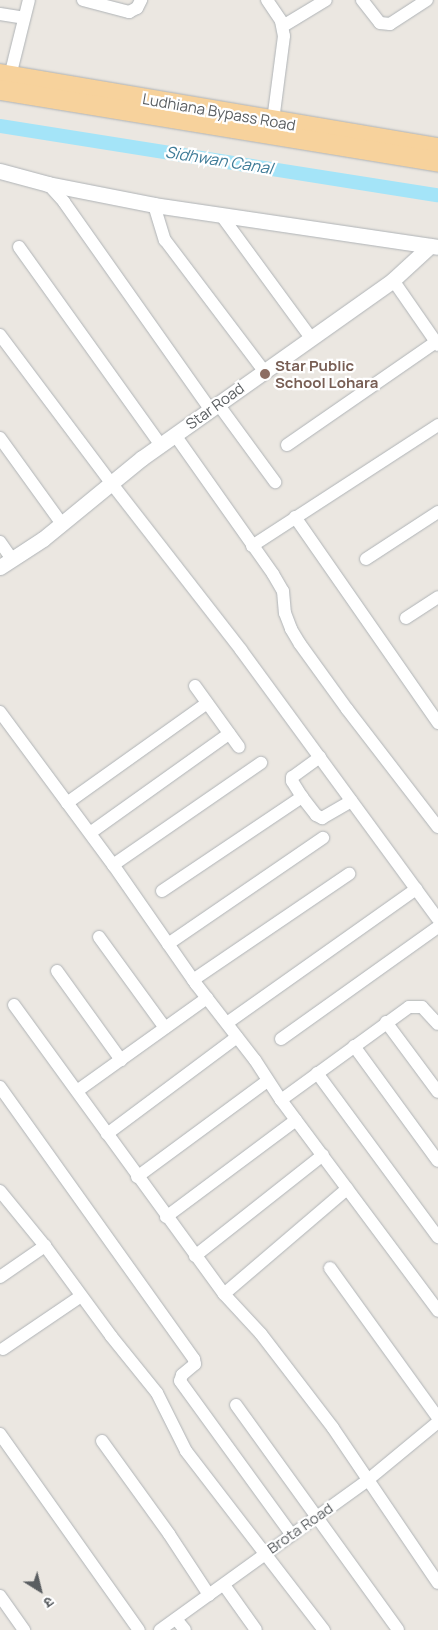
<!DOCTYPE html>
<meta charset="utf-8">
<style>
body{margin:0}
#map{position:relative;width:438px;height:1630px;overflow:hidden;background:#ebe7e1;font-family:Manrope,"Noto Sans Devanagari",sans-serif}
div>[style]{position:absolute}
.canal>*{height:14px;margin:-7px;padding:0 7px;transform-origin:7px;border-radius:7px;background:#a4e4f8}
.roads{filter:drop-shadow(0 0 1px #afb3b6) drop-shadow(0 0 1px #afb3b6)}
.minor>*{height:12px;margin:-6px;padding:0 6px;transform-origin:6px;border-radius:6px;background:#fff}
.tertiary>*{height:15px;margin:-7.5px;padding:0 7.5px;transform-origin:7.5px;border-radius:7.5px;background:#fff}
.trunk>*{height:20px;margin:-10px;padding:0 10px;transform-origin:10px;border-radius:10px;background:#f7d29c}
.dots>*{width:14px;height:14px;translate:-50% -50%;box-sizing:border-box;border:2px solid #fff;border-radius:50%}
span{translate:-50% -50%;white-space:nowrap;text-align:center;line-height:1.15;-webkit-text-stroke:4.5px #fff;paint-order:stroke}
.street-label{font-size:15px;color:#5a5e61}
.education-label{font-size:15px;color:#785e54;font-weight:700}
.left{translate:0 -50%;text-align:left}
.water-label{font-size:16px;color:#3e7b97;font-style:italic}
.north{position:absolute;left:15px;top:1565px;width:50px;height:50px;-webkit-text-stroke:4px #fff;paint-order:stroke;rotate:144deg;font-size:14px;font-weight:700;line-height:20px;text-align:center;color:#5a5e61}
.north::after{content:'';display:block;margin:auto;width:18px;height:22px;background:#5a5e61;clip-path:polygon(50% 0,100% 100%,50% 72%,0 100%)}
</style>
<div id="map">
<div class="canal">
<i style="left:0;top:126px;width:443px;rotate:9deg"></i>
</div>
<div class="roads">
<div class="minor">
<i style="left:83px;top:0;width:48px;rotate:14.6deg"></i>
<i style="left:129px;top:12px;width:9px;rotate:-27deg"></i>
<i style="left:137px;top:8px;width:9px;rotate:-63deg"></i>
<i style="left:267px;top:0;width:25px;rotate:56deg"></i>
<i style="left:281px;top:21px;width:15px;rotate:79deg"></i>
<i style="left:284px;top:36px;width:86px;rotate:97.4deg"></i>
<i style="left:362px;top:0;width:29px;rotate:52deg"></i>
<i style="left:380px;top:23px;width:10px;rotate:6deg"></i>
<i style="left:390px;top:24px;width:44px;rotate:-33deg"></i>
<i style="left:0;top:14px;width:24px;rotate:9deg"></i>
<i style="left:283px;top:26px;width:50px;rotate:-31.2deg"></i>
<i style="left:10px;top:76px;width:78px;rotate:-76deg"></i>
<i style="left:48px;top:184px;width:24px;rotate:48deg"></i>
<i style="left:64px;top:202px;width:253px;rotate:54.8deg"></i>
<i style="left:154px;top:205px;width:37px;rotate:73deg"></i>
<i style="left:165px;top:240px;width:164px;rotate:52.9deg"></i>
<i style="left:221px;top:215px;width:152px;rotate:53.8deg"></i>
<i style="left:19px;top:247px;width:244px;rotate:54.4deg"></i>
<i style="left:393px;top:280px;width:79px;rotate:55.3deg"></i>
<i style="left:0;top:335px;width:186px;rotate:53.1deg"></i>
<i style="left:112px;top:484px;width:210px;rotate:52.1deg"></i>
<i style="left:241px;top:650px;width:333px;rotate:53.8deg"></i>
<i style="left:218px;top:404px;width:97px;rotate:53.8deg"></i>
<i style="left:175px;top:435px;width:170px;rotate:54.8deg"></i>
<i style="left:273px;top:574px;width:20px;rotate:60deg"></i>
<i style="left:283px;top:591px;width:22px;rotate:85deg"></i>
<i style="left:285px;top:613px;width:17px;rotate:69deg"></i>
<i style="left:291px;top:629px;width:17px;rotate:59deg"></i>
<i style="left:300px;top:644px;width:80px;rotate:54.1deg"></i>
<i style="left:347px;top:709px;width:149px;rotate:52.4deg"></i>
<i style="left:0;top:438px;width:106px;rotate:54.2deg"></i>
<i style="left:287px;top:445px;width:181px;rotate:-34.7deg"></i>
<i style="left:295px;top:517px;width:251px;rotate:55.2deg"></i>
<i style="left:0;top:542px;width:21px;rotate:55deg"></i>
<i style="left:252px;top:546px;width:222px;rotate:-33deg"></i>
<i style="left:366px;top:559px;width:86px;rotate:-33.1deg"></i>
<i style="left:406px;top:618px;width:38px;rotate:-33deg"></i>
<i style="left:195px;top:686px;width:75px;rotate:54.2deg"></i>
<i style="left:0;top:712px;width:192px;rotate:53.5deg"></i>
<i style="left:114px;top:866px;width:144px;rotate:55.2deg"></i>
<i style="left:196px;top:984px;width:96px;rotate:52.2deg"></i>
<i style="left:255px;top:1060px;width:48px;rotate:57deg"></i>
<i style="left:281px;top:1100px;width:263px;rotate:53.3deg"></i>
<i style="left:320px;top:757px;width:34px;rotate:144deg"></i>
<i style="left:292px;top:777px;width:4px;rotate:90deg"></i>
<i style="left:292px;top:781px;width:19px;rotate:58deg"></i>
<i style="left:302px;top:797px;width:23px;rotate:52deg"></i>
<i style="left:316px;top:815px;width:7px;rotate:27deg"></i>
<i style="left:322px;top:818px;width:34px;rotate:-30deg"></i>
<i style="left:67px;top:803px;width:172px;rotate:-35.5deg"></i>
<i style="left:90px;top:833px;width:171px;rotate:-35.5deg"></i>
<i style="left:113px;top:865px;width:180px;rotate:-34.6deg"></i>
<i style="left:162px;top:891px;width:169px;rotate:-33.9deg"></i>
<i style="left:99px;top:937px;width:112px;rotate:54deg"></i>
<i style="left:168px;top:944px;width:188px;rotate:-34.4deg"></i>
<i style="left:57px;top:971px;width:110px;rotate:54.3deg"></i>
<i style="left:193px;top:980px;width:189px;rotate:-34.2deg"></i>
<i style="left:14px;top:1005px;width:357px;rotate:54deg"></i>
<i style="left:224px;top:1294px;width:54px;rotate:47.2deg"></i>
<i style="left:261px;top:1334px;width:118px;rotate:52.5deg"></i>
<i style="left:333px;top:1428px;width:187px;rotate:55.9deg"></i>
<i style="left:386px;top:1022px;width:87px;rotate:53.4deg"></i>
<i style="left:227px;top:1023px;width:232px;rotate:-35.3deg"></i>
<i style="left:281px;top:1039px;width:193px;rotate:-35.5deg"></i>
<i style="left:354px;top:1046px;width:142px;rotate:53.9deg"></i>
<i style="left:317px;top:1073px;width:204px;rotate:53.6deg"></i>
<i style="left:0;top:1087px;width:334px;rotate:54.5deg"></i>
<i style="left:194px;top:1359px;width:5px;rotate:79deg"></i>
<i style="left:195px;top:1364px;width:17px;rotate:140deg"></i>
<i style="left:182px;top:1375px;width:6px;rotate:108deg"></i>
<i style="left:180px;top:1381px;width:189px;rotate:54deg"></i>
<i style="left:77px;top:1091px;width:160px;rotate:-35.6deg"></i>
<i style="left:281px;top:1100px;width:158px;rotate:-36deg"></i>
<i style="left:409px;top:1007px;width:13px"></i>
<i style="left:422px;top:1007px;width:23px;rotate:47deg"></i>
<i style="left:107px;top:1134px;width:162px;rotate:-36.7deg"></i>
<i style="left:137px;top:1177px;width:162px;rotate:-36.4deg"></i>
<i style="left:0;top:1191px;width:71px;rotate:50.7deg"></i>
<i style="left:45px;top:1246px;width:112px;rotate:53.7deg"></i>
<i style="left:111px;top:1336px;width:73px;rotate:51.1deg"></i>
<i style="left:157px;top:1393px;width:65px;rotate:63.4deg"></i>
<i style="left:186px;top:1451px;width:226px;rotate:52.4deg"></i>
<i style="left:166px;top:1217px;width:162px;rotate:-36.7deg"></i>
<i style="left:195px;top:1256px;width:163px;rotate:-38.3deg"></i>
<i style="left:330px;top:1268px;width:185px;rotate:54.2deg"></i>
<i style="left:0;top:1277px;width:55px;rotate:-34.6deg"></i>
<i style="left:224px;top:1294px;width:162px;rotate:-40.5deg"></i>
<i style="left:3px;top:1349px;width:94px;rotate:-34.2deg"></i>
<i style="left:236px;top:1405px;width:277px;rotate:54.2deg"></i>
<i style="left:0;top:1434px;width:240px;rotate:54.7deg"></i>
<i style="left:102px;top:1441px;width:115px;rotate:54.2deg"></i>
<i style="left:169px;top:1534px;width:73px;rotate:56.7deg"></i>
<i style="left:224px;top:1585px;width:55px;rotate:54.6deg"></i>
<i style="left:0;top:1596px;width:42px;rotate:54.8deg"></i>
<i style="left:176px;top:1619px;width:14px;rotate:51deg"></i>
<i style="left:160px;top:1630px;width:258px;rotate:-35.8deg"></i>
<i style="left:369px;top:1479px;width:89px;rotate:-39.6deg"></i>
</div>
<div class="tertiary">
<i style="left:0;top:171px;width:50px;rotate:15.2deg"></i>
<i style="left:48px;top:184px;width:108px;rotate:11.2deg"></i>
<i style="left:154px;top:205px;width:286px;rotate:8.4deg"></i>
<i style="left:0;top:567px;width:51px;rotate:-33.1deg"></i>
<i style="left:43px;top:539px;width:128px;rotate:-39.3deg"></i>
<i style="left:142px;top:458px;width:308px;rotate:-35.3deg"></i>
<i style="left:393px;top:280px;width:50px;rotate:-42.6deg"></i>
</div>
<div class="trunk">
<i style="left:0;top:74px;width:444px;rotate:9.6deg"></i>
<i style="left:0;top:90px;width:444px;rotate:9.3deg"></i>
</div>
</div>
<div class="dots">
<i style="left:265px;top:374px;background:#8d6e63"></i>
</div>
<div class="street-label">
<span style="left:219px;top:112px;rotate:10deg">Ludhiana Bypass Road</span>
<span style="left:215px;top:406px;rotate:-36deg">Star Road</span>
<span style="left:300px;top:1528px;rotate:-35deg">Brota Road</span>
</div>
<div class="education-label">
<span class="left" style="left:275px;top:374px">Star Public<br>School Lohara</span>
</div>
<div class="water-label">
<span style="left:219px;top:160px;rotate:9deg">Sidhwan Canal</span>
</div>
<div class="north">उ</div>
</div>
